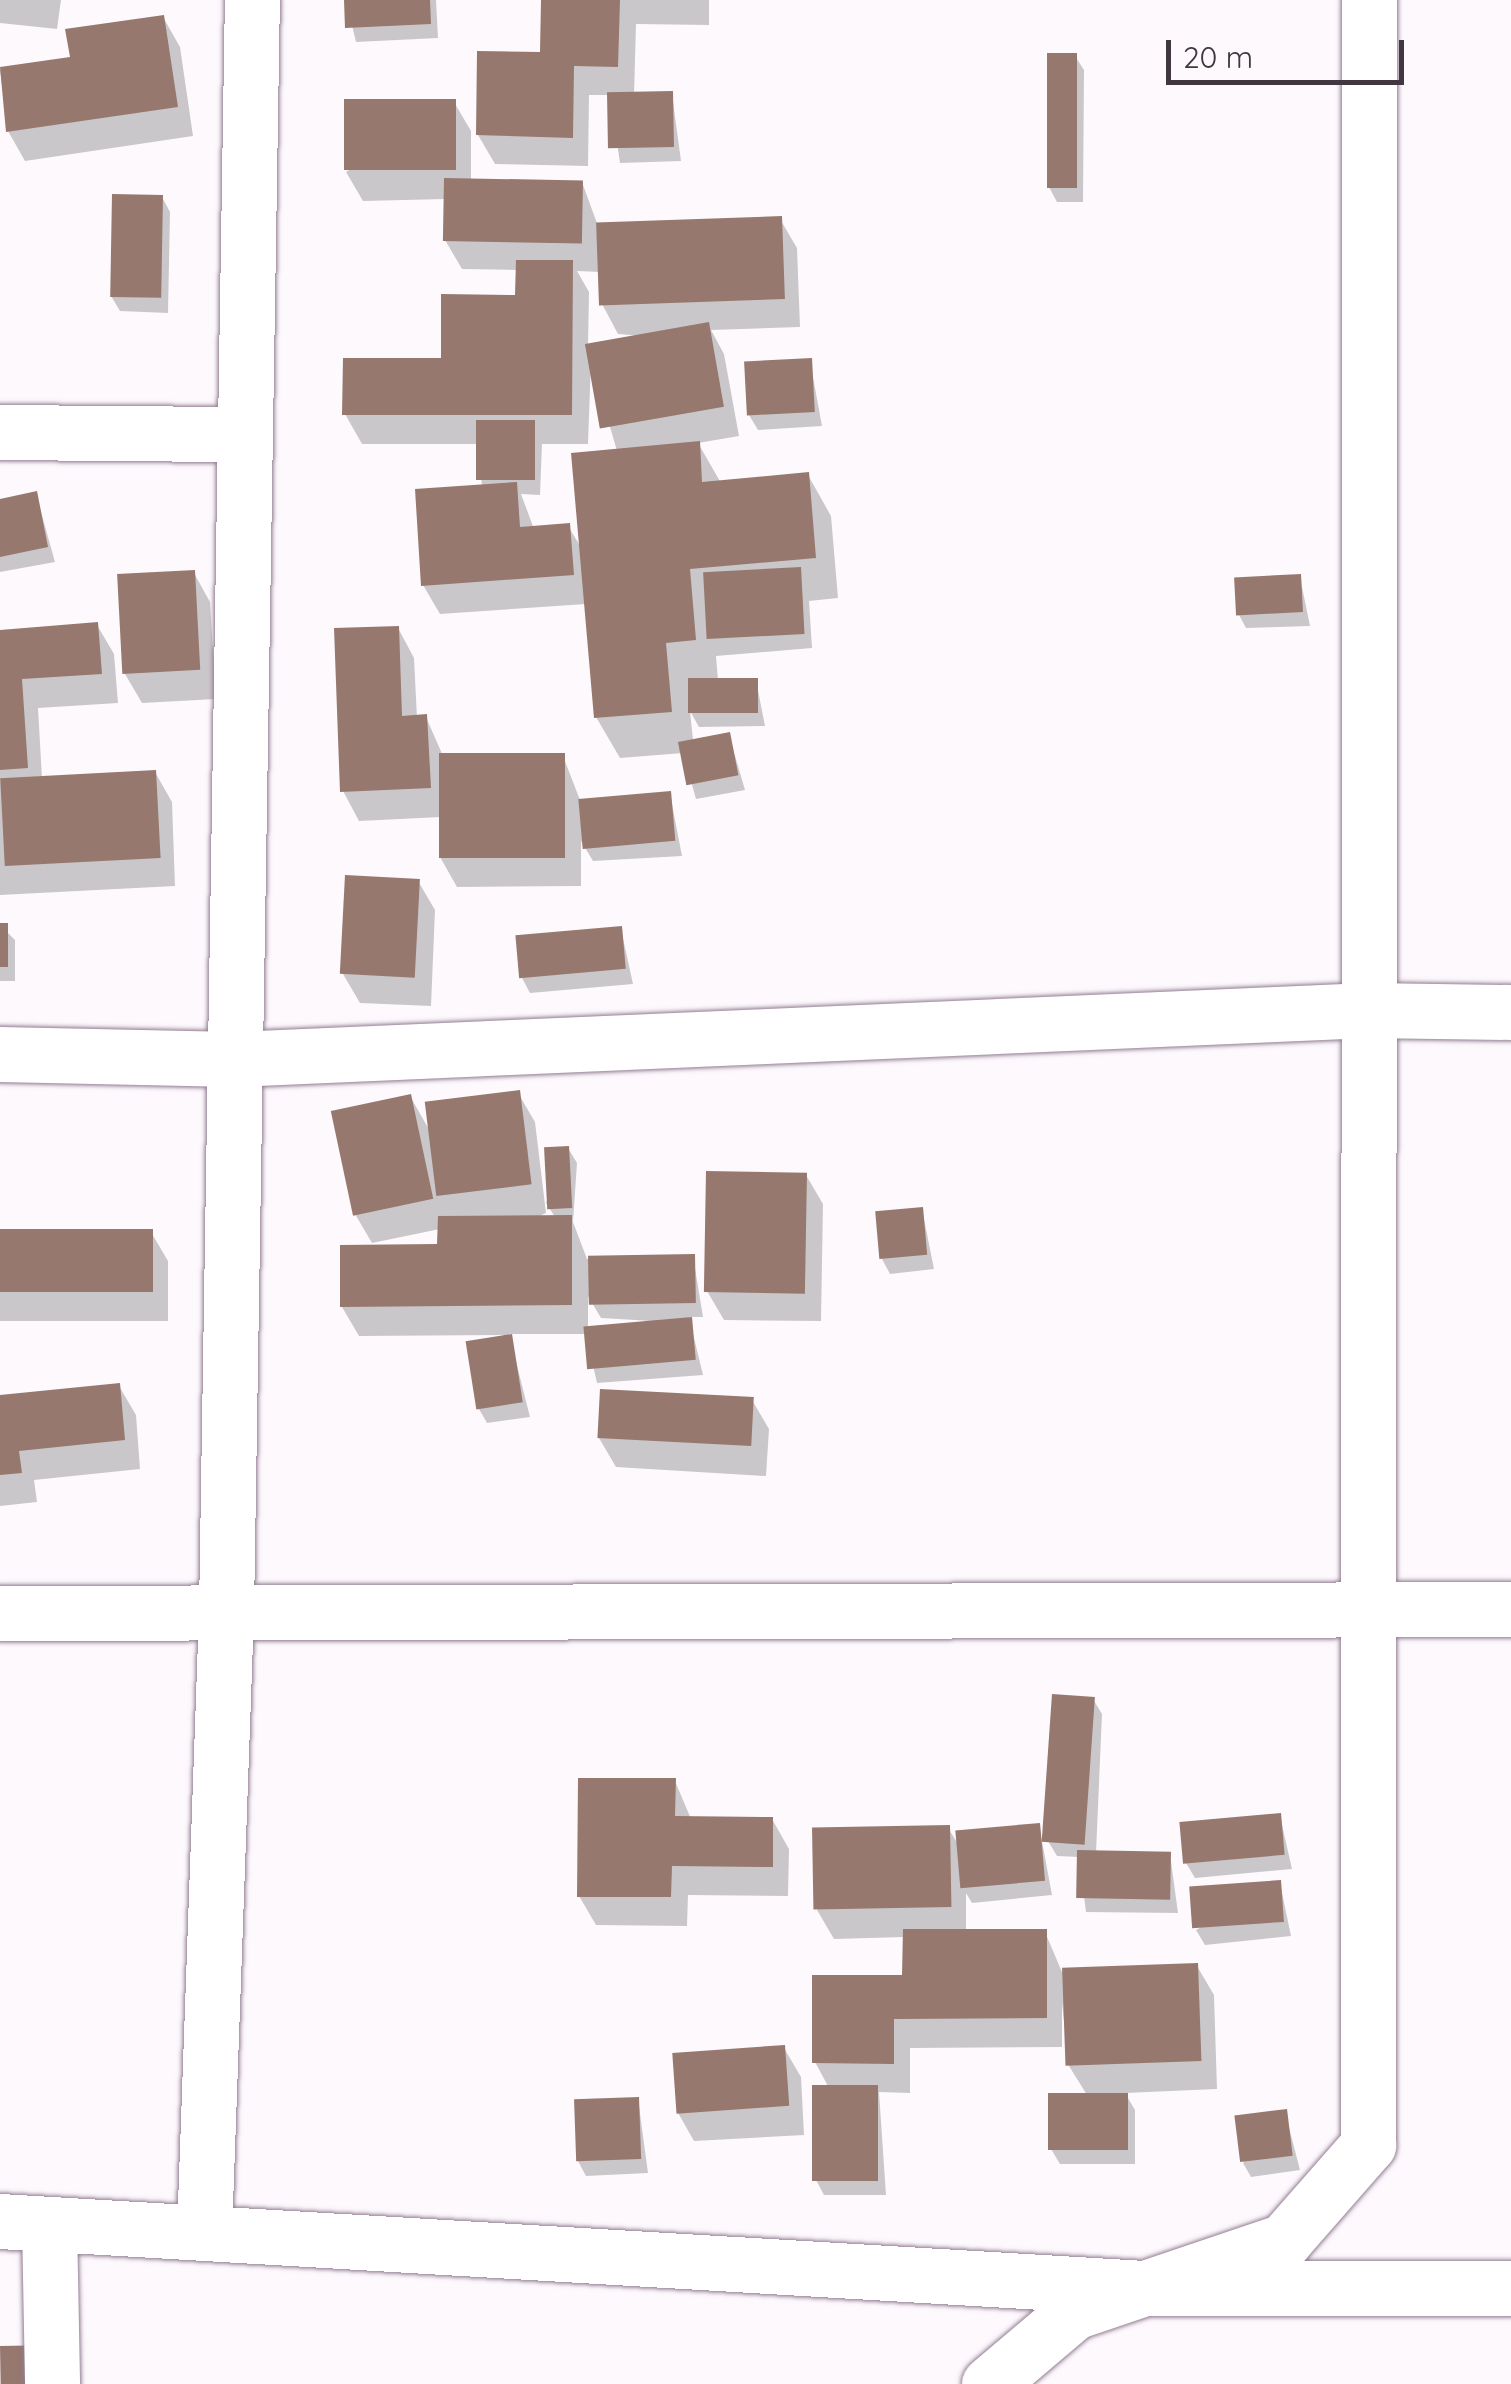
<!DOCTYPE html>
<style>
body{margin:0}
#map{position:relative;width:1511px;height:2384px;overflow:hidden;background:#fdf9fd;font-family:Quicksand,sans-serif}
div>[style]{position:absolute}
.shadow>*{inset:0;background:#0003}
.building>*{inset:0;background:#96786e;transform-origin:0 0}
.roads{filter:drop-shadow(0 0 2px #927d92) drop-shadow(0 0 2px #927d92)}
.minor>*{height:55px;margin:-27.5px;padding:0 27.5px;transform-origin:27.5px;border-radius:27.5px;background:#fff}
span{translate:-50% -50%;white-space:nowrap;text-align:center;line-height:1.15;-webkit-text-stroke:10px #fdf9fd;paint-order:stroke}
.scale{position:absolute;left:1166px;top:40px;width:238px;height:45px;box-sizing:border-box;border:5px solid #403740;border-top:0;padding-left:12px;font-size:30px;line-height:35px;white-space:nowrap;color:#403740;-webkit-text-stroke:8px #fdf9fd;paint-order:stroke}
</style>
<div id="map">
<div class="shadow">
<i style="clip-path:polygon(0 0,61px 0,57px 29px,0 23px)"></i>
<i style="clip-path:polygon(346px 0,436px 0,438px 38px,356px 42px)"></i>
<i style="clip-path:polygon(544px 0,709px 0,709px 25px,636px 24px,634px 96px,672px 94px,681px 161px,620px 163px,610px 95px,589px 95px,588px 166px,495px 164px,478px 135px,543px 54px)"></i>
<i style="clip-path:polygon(163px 17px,180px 47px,193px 136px,25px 161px,8px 131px,0 70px,73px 60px)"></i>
<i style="clip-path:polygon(1075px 56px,1084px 70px,1083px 202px,1057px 202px,1049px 187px)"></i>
<i style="clip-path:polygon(evenodd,454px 102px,471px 131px,471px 181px,582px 182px,598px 226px,780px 219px,797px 248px,800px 327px,711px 330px,724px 354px,739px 436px,698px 443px,721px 483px,808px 475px,831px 516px,838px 598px,809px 601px,812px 648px,716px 656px,718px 680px,756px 680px,765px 726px,699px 727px,690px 711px,693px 740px,729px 735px,745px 790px,696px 799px,683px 753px,620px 758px,596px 717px,586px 604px,440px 614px,423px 585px,482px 487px,478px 444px,362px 444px,345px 414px,444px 361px,517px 298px,518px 270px,462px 269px,445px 240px,446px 199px,363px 201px,346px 172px,454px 102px,577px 271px,600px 272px,602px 304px,618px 334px,643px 336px,588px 346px,589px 292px,577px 271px,454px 102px,591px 361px,617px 451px,582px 549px,568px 526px,534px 529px,521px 494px,540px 495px,542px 444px,588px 444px,591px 361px)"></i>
<i style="clip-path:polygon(162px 197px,170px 212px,168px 313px,120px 311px,111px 296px)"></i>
<i style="clip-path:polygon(810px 361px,822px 426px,758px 430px,749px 415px)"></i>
<i style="clip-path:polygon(36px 494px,55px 562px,0 572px,0 501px)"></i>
<i style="clip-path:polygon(194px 573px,210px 602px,216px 699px,142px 703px,125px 674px)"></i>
<i style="clip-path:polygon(1300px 577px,1310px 626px,1246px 628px,1238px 613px)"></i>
<i style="clip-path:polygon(97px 625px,114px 654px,118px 703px,38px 708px,42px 778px,155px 772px,172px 802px,175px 886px,0 895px,0 632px)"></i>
<i style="clip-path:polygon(398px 628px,414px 658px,417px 718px,426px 717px,443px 756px,563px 756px,580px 800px,670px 794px,682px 856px,593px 861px,581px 841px,581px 886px,457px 887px,440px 857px,441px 817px,359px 821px,343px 791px)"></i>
<i style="clip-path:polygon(418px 881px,435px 910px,431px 1006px,360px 1003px,343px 974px)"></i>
<i style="clip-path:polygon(0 925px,15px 940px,15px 981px,0 981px)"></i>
<i style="clip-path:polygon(621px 929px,633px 984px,530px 993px,522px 978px)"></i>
<i style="clip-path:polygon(evenodd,518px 1093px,535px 1122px,546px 1213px,535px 1218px,555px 1217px,546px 1203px,568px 1148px,577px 1163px,573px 1222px,587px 1259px,693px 1256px,703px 1317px,689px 1317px,703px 1375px,597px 1383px,586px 1334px,509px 1334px,530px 1417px,487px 1423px,479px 1409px,503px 1335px,359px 1336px,342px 1307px,440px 1247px,440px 1229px,372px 1243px,355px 1214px,410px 1096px,431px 1133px,518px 1093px,588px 1296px,601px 1318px,669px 1322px,588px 1328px,588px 1296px)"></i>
<i style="clip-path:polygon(806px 1175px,823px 1204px,821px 1321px,724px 1320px,707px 1291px)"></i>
<i style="clip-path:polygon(922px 1209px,934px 1269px,890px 1274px,882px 1259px)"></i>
<i style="clip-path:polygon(151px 1232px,168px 1261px,168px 1321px,0 1321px,0 1233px)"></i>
<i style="clip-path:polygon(119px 1386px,136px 1415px,140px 1469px,34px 1480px,37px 1502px,0 1506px,0 1397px)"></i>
<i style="clip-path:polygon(752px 1400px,769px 1429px,766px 1476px,616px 1467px,599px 1438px)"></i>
<i style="clip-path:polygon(1093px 1699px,1102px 1714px,1096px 1853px,1170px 1854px,1178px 1913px,1086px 1912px,1079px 1857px,1057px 1856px,1048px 1841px)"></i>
<i style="clip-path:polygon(675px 1781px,691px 1819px,772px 1819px,789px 1849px,788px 1896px,688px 1895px,687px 1926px,596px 1925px,579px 1896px)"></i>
<i style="clip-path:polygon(1280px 1816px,1292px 1869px,1195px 1878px,1186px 1863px)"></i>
<i style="clip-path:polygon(1039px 1825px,1052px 1895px,972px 1903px,966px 1893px,966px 1931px,1045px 1932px,1062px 1972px,1197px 1966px,1214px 1995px,1217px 2089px,1125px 2093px,1135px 2110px,1135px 2164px,1060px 2164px,1051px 2149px,1087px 2095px,1069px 2066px,1062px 2003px,1062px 2047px,910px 2048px,910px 2093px,879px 2092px,886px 2195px,824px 2195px,816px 2180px,829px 2088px,815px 2062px,905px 1977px,905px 1937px,834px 1939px,817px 1910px,948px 1828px,960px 1847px)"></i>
<i style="clip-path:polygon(1280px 1883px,1291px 1936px,1205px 1945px,1196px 1930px)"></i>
<i style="clip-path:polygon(784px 2048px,801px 2077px,804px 2135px,694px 2141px,677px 2111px)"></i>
<i style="clip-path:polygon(638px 2099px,648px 2173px,586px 2176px,578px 2161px)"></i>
<i style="clip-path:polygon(1285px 2112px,1300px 2170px,1251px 2177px,1243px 2163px)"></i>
</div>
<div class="building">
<i style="clip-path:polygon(344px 0,430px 0,431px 24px,345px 28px)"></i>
<i style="clip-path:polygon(541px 0,620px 0,618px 67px,574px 66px,573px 138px,476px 135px,477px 51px,540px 52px)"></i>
<i style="clip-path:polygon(164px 15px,178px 107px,6px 132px,0 67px,70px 57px,65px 29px)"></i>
<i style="left:1047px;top:53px;width:30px;height:135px"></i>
<i style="left:673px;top:91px;width:56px;height:66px;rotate:89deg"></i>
<i style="left:456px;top:99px;width:71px;height:112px;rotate:90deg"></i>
<i style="left:444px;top:178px;width:139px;height:63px;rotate:1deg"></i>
<i style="left:112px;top:194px;width:51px;height:103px;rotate:1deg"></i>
<i style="left:782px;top:216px;width:83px;height:186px;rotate:88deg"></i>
<i style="clip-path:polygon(516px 260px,573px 260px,572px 415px,342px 415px,343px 358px,441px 358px,441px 294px,515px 295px)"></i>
<i style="left:709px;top:322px;width:86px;height:126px;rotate:80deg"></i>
<i style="left:812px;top:358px;width:54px;height:68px;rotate:87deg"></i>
<i style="left:476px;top:420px;width:59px;height:60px"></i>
<i style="clip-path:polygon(700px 441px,702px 482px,809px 472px,816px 558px,690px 569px,696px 640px,666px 643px,672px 712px,594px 718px,571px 453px)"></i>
<i style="clip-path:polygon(517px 482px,520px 527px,570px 523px,574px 575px,421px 586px,415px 489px)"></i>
<i style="clip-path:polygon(37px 491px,48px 547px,0 557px,0 499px)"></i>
<i style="left:801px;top:567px;width:67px;height:98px;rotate:87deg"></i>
<i style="left:195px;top:570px;width:100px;height:78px;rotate:87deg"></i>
<i style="left:1301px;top:574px;width:38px;height:67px;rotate:87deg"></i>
<i style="clip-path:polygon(98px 622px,102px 674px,22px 679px,28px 768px,0 770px,0 630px)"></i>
<i style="clip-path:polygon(399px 626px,402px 716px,427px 714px,431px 788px,340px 792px,334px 628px)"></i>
<i style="left:688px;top:678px;width:70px;height:35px"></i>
<i style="left:730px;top:732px;width:44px;height:53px;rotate:79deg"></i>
<i style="left:439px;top:753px;width:126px;height:105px"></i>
<i style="left:156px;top:770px;width:88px;height:156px;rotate:87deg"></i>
<i style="left:671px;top:791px;width:50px;height:93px;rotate:85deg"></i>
<i style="left:345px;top:875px;width:75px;height:99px;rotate:3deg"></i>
<i style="left:0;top:923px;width:8px;height:44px"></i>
<i style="left:622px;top:926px;width:43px;height:107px;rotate:85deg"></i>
<i style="left:520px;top:1090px;width:95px;height:96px;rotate:83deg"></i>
<i style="left:411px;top:1094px;width:107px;height:82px;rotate:78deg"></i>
<i style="left:569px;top:1146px;width:62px;height:25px;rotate:87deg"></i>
<i style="left:706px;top:1171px;width:101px;height:121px;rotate:1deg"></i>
<i style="left:923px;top:1207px;width:48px;height:48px;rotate:85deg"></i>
<i style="clip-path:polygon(572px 1215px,572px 1305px,340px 1307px,340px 1245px,437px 1244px,438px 1216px)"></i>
<i style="left:153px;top:1229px;width:63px;height:153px;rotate:90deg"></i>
<i style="left:695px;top:1254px;width:49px;height:107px;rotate:89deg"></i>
<i style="left:692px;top:1317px;width:43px;height:109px;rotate:85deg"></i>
<i style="left:512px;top:1334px;width:69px;height:47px;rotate:81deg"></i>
<i style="clip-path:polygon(120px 1383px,125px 1440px,19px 1451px,22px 1473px,0 1475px,0 1395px)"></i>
<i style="left:600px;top:1389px;width:154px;height:49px;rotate:3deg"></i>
<i style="left:1052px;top:1694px;width:43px;height:148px;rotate:4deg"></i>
<i style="clip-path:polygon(578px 1778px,676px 1778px,675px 1816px,773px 1817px,773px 1867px,672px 1866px,671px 1897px,577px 1897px)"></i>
<i style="left:1281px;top:1813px;width:42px;height:102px;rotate:85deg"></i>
<i style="left:1040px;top:1823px;width:58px;height:85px;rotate:85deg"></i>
<i style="left:950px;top:1825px;width:82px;height:138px;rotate:89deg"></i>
<i style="left:1077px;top:1850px;width:94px;height:48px;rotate:1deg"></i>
<i style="left:1281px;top:1880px;width:42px;height:92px;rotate:86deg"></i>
<i style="clip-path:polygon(903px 1929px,1047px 1929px,1047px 2018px,894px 2019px,894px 2064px,812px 2063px,812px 1975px,902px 1975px)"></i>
<i style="left:1198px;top:1963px;width:98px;height:136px;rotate:88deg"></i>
<i style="left:785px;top:2045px;width:61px;height:113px;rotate:86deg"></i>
<i style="left:812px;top:2085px;width:66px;height:96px"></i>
<i style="left:1048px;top:2093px;width:80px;height:57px"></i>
<i style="left:639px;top:2097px;width:62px;height:65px;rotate:88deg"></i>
<i style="left:1287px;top:2109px;width:47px;height:53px;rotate:83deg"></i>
<i style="left:57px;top:2345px;width:39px;height:57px;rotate:89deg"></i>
</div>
<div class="roads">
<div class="minor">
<i style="left:0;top:432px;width:245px;rotate:0.5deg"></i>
<i style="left:0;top:1054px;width:234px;rotate:1.2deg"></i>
<i style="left:234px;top:1059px;width:1135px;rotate:-2.47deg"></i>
<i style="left:1368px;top:1010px;width:143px;rotate:0.8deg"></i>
<i style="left:0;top:1613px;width:1511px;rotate:-0.15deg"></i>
<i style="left:0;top:2221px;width:1147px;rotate:3.35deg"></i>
<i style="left:1145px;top:2288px;width:366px"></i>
<i style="left:49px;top:2224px;width:160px;rotate:88.9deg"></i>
<i style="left:204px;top:2233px;width:621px;rotate:-87.97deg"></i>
<i style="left:226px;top:1612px;width:1612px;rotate:-89.08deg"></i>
<i style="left:989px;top:2384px;width:111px;rotate:-40.3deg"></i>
<i style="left:1074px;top:2312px;width:222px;rotate:-18.7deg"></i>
<i style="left:1284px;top:2241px;width:128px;rotate:-48.8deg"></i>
<i style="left:1368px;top:2145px;width:2145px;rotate:-89.97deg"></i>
</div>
</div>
<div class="scale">20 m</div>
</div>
